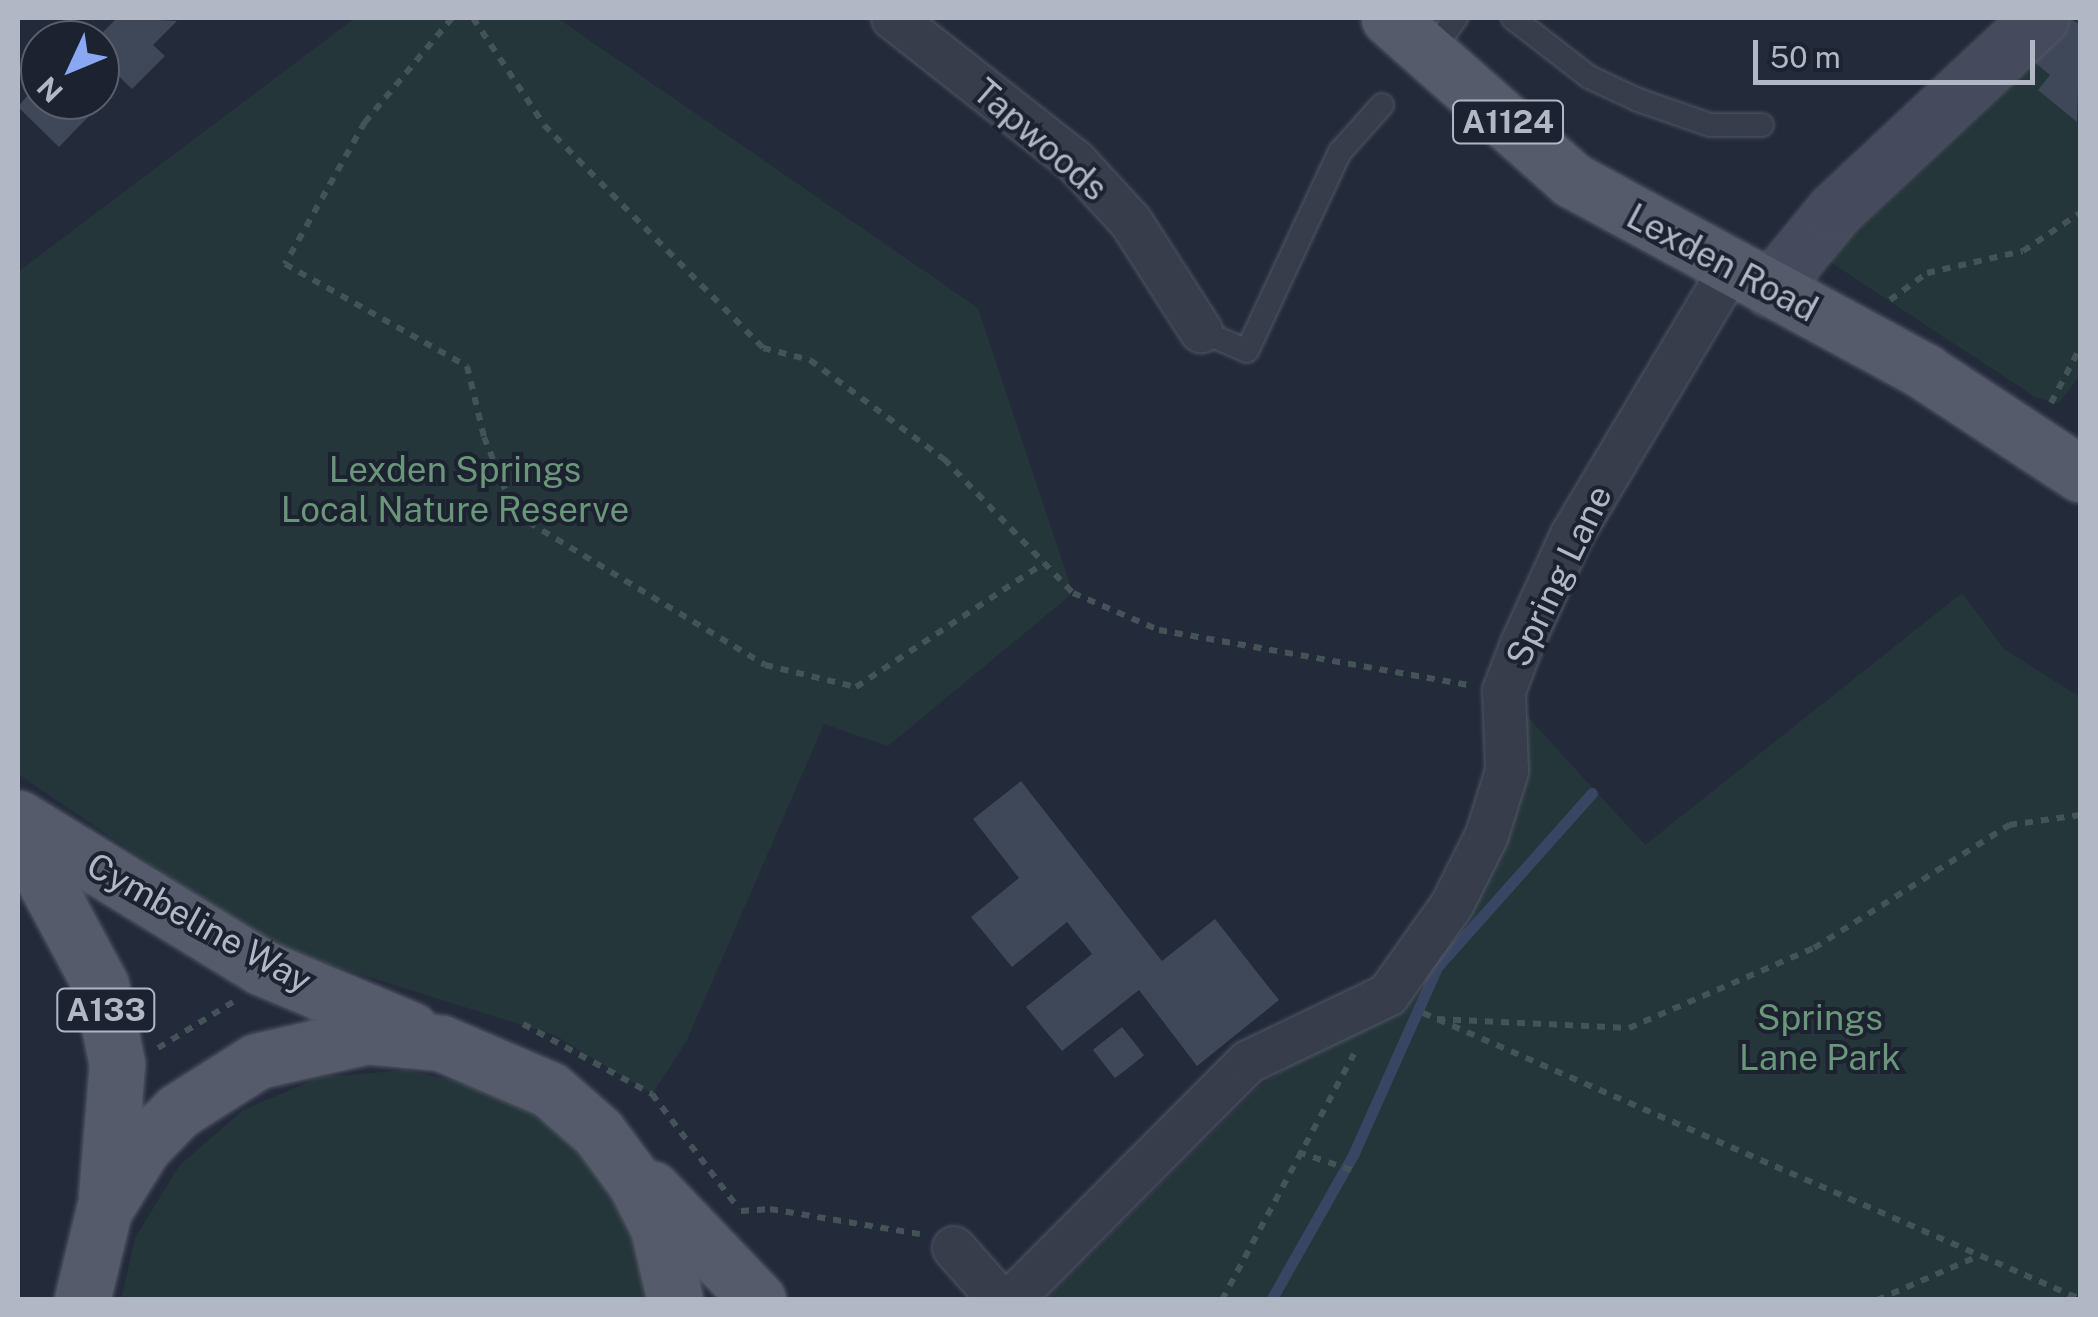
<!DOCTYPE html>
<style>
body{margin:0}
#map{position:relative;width:2098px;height:1317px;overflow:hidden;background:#232a3a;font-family:"Public Sans",sans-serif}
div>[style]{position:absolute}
.green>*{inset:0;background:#25363b}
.stream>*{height:11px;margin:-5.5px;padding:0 5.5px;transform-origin:5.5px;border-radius:5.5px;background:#394663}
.building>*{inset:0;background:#3f4859;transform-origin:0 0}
.path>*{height:6px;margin-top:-3px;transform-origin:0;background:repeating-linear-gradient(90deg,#435358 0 8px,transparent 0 16px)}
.roads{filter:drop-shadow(0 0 2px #525765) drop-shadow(0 0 2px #525765)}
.lane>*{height:22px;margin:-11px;padding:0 11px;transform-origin:11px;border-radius:11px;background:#373d4a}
.street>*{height:42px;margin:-21px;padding:0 21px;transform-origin:21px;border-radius:21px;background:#373d4a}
.secondary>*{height:55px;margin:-27.5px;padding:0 27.5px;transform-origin:27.5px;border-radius:27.5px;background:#454b5d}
.primary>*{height:55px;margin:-27.5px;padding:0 27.5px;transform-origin:27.5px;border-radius:27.5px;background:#555b6a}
span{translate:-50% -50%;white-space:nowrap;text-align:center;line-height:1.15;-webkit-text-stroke:8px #1c222f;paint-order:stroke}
.shield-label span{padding:2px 8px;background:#1c222f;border:2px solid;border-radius:8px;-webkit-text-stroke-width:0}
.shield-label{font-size:32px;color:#b2b7c6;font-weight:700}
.street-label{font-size:35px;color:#b2b7c6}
.park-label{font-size:35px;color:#6a9679}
.frame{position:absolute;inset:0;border:20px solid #b2b7c6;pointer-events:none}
.north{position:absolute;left:20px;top:20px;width:100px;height:100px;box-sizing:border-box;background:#1c222f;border:2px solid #585e6b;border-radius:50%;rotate:226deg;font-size:28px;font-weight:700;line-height:40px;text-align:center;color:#b2b7c6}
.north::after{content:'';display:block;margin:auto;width:35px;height:45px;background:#8aa7f3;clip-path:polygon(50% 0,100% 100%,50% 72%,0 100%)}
.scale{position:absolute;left:1753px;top:40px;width:282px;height:45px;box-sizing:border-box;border:5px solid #b2b7c6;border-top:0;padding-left:12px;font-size:30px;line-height:35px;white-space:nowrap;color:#b2b7c6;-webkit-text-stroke:8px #1c222f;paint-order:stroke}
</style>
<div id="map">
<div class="green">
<i style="clip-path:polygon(355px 18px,557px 18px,978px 308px,1073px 593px,888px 746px,824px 724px,686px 1042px,652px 1094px,554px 1035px,273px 947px,18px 774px,18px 272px)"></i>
<i style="clip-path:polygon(2052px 18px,2080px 18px,2080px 376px,2059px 403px,2035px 397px,1830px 262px,1830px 246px)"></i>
<i style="clip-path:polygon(1962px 593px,2004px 649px,2080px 697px,2080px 1299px,1043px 1300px,1258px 1087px,1376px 1007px,1487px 835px,1504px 691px,1645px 845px)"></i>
<i style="clip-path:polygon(406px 1070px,489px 1089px,562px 1133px,623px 1205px,655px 1300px,121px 1300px,135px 1238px,179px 1166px,243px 1110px,321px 1077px)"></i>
</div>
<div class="stream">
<i style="left:1271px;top:1300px;width:167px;rotate:-60.5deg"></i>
<i style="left:1353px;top:1155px;width:206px;rotate:-65.9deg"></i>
<i style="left:1437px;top:967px;width:233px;rotate:-48.3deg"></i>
</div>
<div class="building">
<i style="clip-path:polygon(117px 18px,177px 21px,153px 45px,165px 56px,132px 89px,100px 58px,95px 40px)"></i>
<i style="clip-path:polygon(2069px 18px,2080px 25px,2077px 122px,2038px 90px,2050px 75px,2033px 61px)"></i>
<i style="clip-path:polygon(40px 80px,40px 100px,83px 100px,91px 114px,59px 147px,18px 107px)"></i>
<i style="clip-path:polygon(1021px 781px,1162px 961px,1215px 919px,1279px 1000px,1197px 1066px,1139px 990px,1062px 1051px,1026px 1007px,1092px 954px,1067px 922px,1012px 967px,971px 917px,1019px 878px,973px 819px)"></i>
<i style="left:1122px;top:1027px;width:36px;height:37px;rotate:52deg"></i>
</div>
<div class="path">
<i style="left:452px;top:18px;width:136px;rotate:129.9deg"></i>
<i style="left:365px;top:122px;width:163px;rotate:119.4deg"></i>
<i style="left:285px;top:264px;width:209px;rotate:29.3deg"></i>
<i style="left:467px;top:366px;width:73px;rotate:76.5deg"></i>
<i style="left:484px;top:437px;width:83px;rotate:68.1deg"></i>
<i style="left:515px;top:514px;width:292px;rotate:31.1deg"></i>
<i style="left:765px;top:665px;width:94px;rotate:13.6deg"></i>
<i style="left:856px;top:687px;width:225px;rotate:-33.4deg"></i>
<i style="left:473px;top:18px;width:128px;rotate:56.4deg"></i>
<i style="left:544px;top:125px;width:313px;rotate:45.5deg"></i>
<i style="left:763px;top:348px;width:49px;rotate:14.3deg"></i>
<i style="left:810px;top:360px;width:167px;rotate:36.5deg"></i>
<i style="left:944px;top:459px;width:186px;rotate:46.1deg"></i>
<i style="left:1073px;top:593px;width:94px;rotate:23.3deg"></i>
<i style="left:1159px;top:630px;width:314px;rotate:10.1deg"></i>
<i style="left:1890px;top:300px;width:46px;rotate:-36.1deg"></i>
<i style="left:1927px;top:273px;width:98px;rotate:-12.9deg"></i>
<i style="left:2023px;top:251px;width:69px;rotate:-33.7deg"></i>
<i style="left:2051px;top:403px;width:62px;rotate:-62.2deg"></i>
<i style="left:1423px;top:1013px;width:717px;rotate:23.52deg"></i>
<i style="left:1437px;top:1019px;width:192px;rotate:2.7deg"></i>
<i style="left:1629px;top:1028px;width:202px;rotate:-23.4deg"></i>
<i style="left:1814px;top:948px;width:231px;rotate:-32.2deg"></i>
<i style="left:2009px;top:825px;width:72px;rotate:-8deg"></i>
<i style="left:523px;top:1024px;width:147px;rotate:28.5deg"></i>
<i style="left:652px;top:1094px;width:144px;rotate:52.9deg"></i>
<i style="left:158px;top:1048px;width:88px;rotate:-31.5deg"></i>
<i style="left:1298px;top:1152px;width:62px;rotate:18.7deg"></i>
<i style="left:741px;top:1211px;width:29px;rotate:-4deg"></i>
<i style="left:770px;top:1209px;width:152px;rotate:9.5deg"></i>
<i style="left:1222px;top:1300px;width:279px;rotate:-61.8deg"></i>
<i style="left:1877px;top:1300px;width:110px;rotate:-23.5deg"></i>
</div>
<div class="roads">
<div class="lane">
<i style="left:1513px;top:18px;width:96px;rotate:37.8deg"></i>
<i style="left:1589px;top:77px;width:54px;rotate:25.1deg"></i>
<i style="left:1638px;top:100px;width:76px;rotate:19.1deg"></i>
<i style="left:1710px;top:125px;width:52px"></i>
<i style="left:1430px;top:53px;width:44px;rotate:-53.4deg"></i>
<i style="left:1201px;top:331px;width:50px;rotate:23.5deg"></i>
<i style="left:1247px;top:351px;width:220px;rotate:-65deg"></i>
<i style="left:1340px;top:152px;width:63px;rotate:-48.2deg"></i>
</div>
<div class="street">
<i style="left:893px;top:18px;width:231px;rotate:38.2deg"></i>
<i style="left:1075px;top:161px;width:83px;rotate:47.4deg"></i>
<i style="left:1131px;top:222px;width:130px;rotate:57.3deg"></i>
<i style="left:954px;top:1248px;width:69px;rotate:48.5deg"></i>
<i style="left:1011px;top:1300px;width:336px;rotate:-45.1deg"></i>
<i style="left:1248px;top:1062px;width:155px;rotate:-25.6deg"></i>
<i style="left:1388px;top:995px;width:110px;rotate:-54.6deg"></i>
<i style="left:1452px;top:905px;width:78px;rotate:-63.4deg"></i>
<i style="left:1487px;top:835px;width:67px;rotate:-72.6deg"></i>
<i style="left:1507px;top:771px;width:80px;rotate:-92.1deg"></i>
<i style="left:1504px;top:691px;width:50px;rotate:-69deg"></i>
<i style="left:1522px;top:644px;width:120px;rotate:-65.4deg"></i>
<i style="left:1572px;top:535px;width:311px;rotate:-59.2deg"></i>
</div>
<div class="secondary">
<i style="left:1770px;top:289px;width:102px;rotate:-50.6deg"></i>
<i style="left:1835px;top:210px;width:281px;rotate:-43.1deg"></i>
</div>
<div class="primary">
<i style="left:1389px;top:18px;width:244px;rotate:41.5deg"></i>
<i style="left:1572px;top:180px;width:402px;rotate:28.5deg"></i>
<i style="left:1925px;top:372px;width:186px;rotate:33.3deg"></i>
<i style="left:18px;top:818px;width:287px;rotate:31.5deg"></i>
<i style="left:263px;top:968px;width:160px;rotate:22.7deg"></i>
<i style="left:18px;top:831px;width:176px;rotate:61.8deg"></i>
<i style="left:101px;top:986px;width:80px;rotate:78.4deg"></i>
<i style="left:117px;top:1064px;width:133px;rotate:94.7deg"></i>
<i style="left:652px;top:1189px;width:153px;rotate:46.3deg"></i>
<i style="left:82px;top:1300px;width:93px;rotate:-76.3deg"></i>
<i style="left:104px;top:1210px;width:74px;rotate:-58.2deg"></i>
<i style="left:143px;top:1147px;width:50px;rotate:-45.8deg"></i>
<i style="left:178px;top:1111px;width:93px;rotate:-32.3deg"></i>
<i style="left:257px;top:1061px;width:113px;rotate:-12.8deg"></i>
<i style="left:367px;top:1036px;width:74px;rotate:5.4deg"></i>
<i style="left:441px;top:1043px;width:119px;rotate:23.3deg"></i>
<i style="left:550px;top:1090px;width:64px;rotate:41.2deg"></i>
<i style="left:598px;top:1132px;width:62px;rotate:53.5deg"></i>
<i style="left:635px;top:1182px;width:51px;rotate:62.9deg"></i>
<i style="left:658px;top:1227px;width:75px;rotate:76.9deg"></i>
</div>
</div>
<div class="shield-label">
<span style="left:1508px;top:122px">A1124</span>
<span style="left:106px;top:1010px">A133</span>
</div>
<div class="street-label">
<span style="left:1040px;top:140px;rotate:41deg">Tapwoods</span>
<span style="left:1722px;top:263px;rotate:28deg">Lexden Road</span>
<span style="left:1559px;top:576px;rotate:-64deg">Spring Lane</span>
<span style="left:199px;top:923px;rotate:29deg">Cymbeline Way</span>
</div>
<div class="park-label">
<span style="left:455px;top:490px">Lexden Springs<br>Local Nature Reserve</span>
<span style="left:1820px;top:1038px">Springs<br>Lane Park</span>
</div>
<div class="frame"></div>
<div class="north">N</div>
<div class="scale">50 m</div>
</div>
